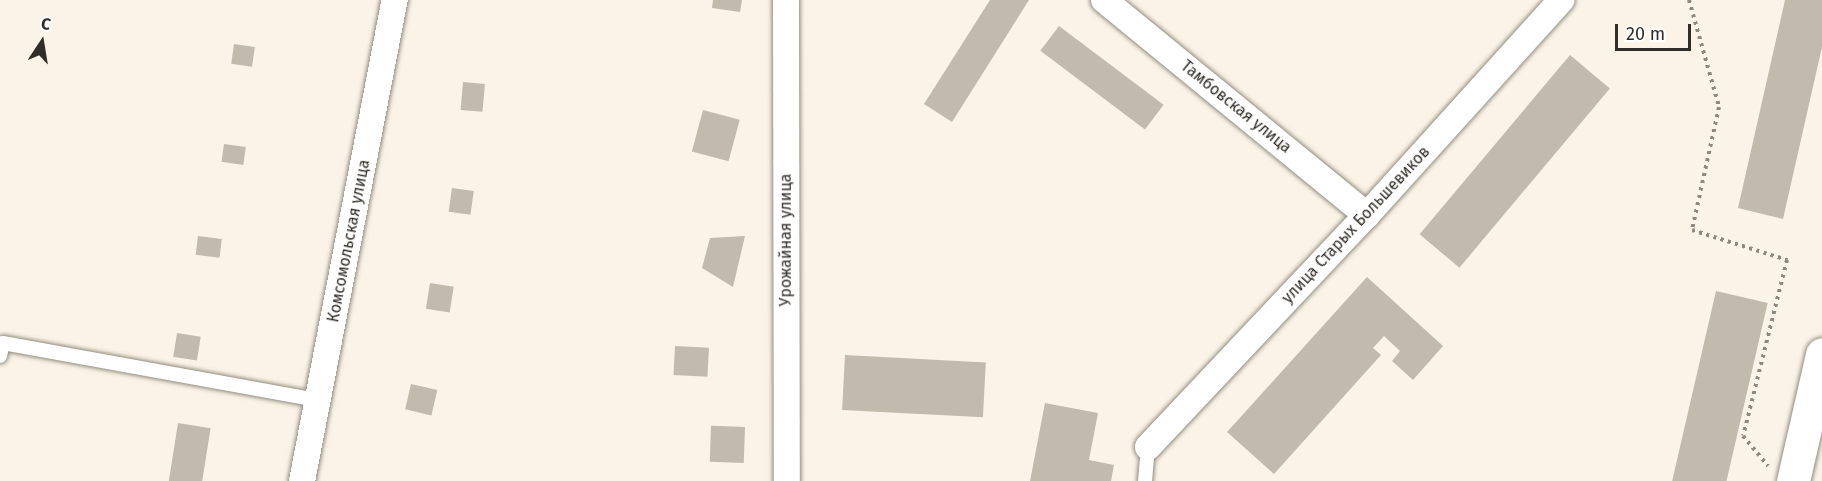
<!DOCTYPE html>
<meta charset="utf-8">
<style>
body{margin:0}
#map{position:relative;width:1822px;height:481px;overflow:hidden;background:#fbf3e7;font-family:"Fira Sans",sans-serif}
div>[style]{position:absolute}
.building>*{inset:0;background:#c1baad;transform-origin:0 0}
.path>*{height:4px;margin-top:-2px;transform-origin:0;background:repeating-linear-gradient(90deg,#8d8880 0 3px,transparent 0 7.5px)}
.roads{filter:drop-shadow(0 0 2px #938c80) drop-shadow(0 0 2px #938c80)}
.service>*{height:14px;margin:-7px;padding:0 7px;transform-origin:7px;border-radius:7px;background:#fff}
.minor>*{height:26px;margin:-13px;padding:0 13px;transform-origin:13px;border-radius:13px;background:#fff}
.tertiary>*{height:33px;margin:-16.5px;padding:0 16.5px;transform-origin:16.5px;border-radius:16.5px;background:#fff}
span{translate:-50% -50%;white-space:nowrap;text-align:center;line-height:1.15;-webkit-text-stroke:4.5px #fff;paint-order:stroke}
.street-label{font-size:16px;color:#302d28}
.north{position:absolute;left:12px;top:12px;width:60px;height:60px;-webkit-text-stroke:4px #fff;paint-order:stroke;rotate:12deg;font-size:16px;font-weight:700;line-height:24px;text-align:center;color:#302d28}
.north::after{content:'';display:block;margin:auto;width:21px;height:27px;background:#302d28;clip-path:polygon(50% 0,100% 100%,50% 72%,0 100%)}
.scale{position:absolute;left:1615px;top:24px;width:76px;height:27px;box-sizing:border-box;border:3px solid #302d28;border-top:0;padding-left:8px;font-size:18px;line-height:21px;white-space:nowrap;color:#302d28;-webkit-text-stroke:4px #fff;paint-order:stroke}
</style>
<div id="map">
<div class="building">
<i style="clip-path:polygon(713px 0,742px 0,740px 12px,712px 8px)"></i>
<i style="clip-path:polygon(990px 0,1029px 0,952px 122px,924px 104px)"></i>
<i style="clip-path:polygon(1785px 0,1822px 0,1822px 47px,1783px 219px,1738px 208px)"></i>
<i style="left:1059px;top:26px;width:131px;height:31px;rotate:37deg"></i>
<i style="left:234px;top:44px;width:21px;height:20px;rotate:8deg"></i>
<i style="left:1570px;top:55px;width:52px;height:234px;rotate:40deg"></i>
<i style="left:463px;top:82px;width:22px;height:28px;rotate:5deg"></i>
<i style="left:703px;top:110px;width:38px;height:43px;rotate:15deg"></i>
<i style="left:224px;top:144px;width:22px;height:18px;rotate:8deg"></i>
<i style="left:452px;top:188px;width:22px;height:24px;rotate:8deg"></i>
<i style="left:198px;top:236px;width:24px;height:19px;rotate:7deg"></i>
<i style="clip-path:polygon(745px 236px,733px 287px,702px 268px,710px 238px)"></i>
<i style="clip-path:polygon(1367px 277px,1443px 346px,1413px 380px,1392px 361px,1400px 351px,1384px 336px,1373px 348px,1381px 355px,1274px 474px,1227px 432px)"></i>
<i style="left:430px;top:283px;width:24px;height:26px;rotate:9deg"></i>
<i style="left:1716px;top:291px;width:53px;height:195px;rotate:13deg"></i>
<i style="left:177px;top:333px;width:24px;height:24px;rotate:9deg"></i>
<i style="left:675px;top:346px;width:34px;height:29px;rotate:3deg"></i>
<i style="left:845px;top:355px;width:141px;height:55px;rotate:3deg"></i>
<i style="left:411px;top:384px;width:27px;height:26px;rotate:13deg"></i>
<i style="clip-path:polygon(1045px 403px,1098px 413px,1089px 460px,1114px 465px,1111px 481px,1030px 481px)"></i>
<i style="left:178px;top:423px;width:33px;height:59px;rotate:9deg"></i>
<i style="left:745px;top:427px;width:36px;height:34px;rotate:92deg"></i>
</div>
<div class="path">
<i style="left:1689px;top:0;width:111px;rotate:74.3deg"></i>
<i style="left:1719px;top:107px;width:126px;rotate:102.4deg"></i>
<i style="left:1692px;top:230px;width:100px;rotate:17.5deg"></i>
<i style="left:1787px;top:260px;width:181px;rotate:104deg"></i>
<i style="left:1743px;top:436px;width:39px;rotate:50deg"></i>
</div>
<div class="roads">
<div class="service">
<i style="left:0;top:356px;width:13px;rotate:-77deg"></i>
<i style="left:3px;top:343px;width:320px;rotate:10.3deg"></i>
<i style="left:1145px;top:481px;width:34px;rotate:-85deg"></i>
</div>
<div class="minor">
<i style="left:786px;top:0;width:481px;rotate:89.9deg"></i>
<i style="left:1104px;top:0;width:340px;rotate:39.3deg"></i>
<i style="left:1148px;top:447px;width:319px;rotate:-46.7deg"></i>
<i style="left:1367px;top:215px;width:290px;rotate:-47.9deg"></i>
<i style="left:302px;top:481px;width:490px;rotate:-79.1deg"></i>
</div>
<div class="tertiary">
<i style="left:1793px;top:481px;width:130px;rotate:-77.1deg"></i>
</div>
</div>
<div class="street-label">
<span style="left:1236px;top:107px;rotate:39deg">Тамбовская улица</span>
<span style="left:1356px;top:225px;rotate:-47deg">улица Старых Большевиков</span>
<span style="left:786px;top:240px;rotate:-90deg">Урожайная улица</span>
<span style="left:349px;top:241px;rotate:-79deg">Комсомольская улица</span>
</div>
<div class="north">С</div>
<div class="scale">20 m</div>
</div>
